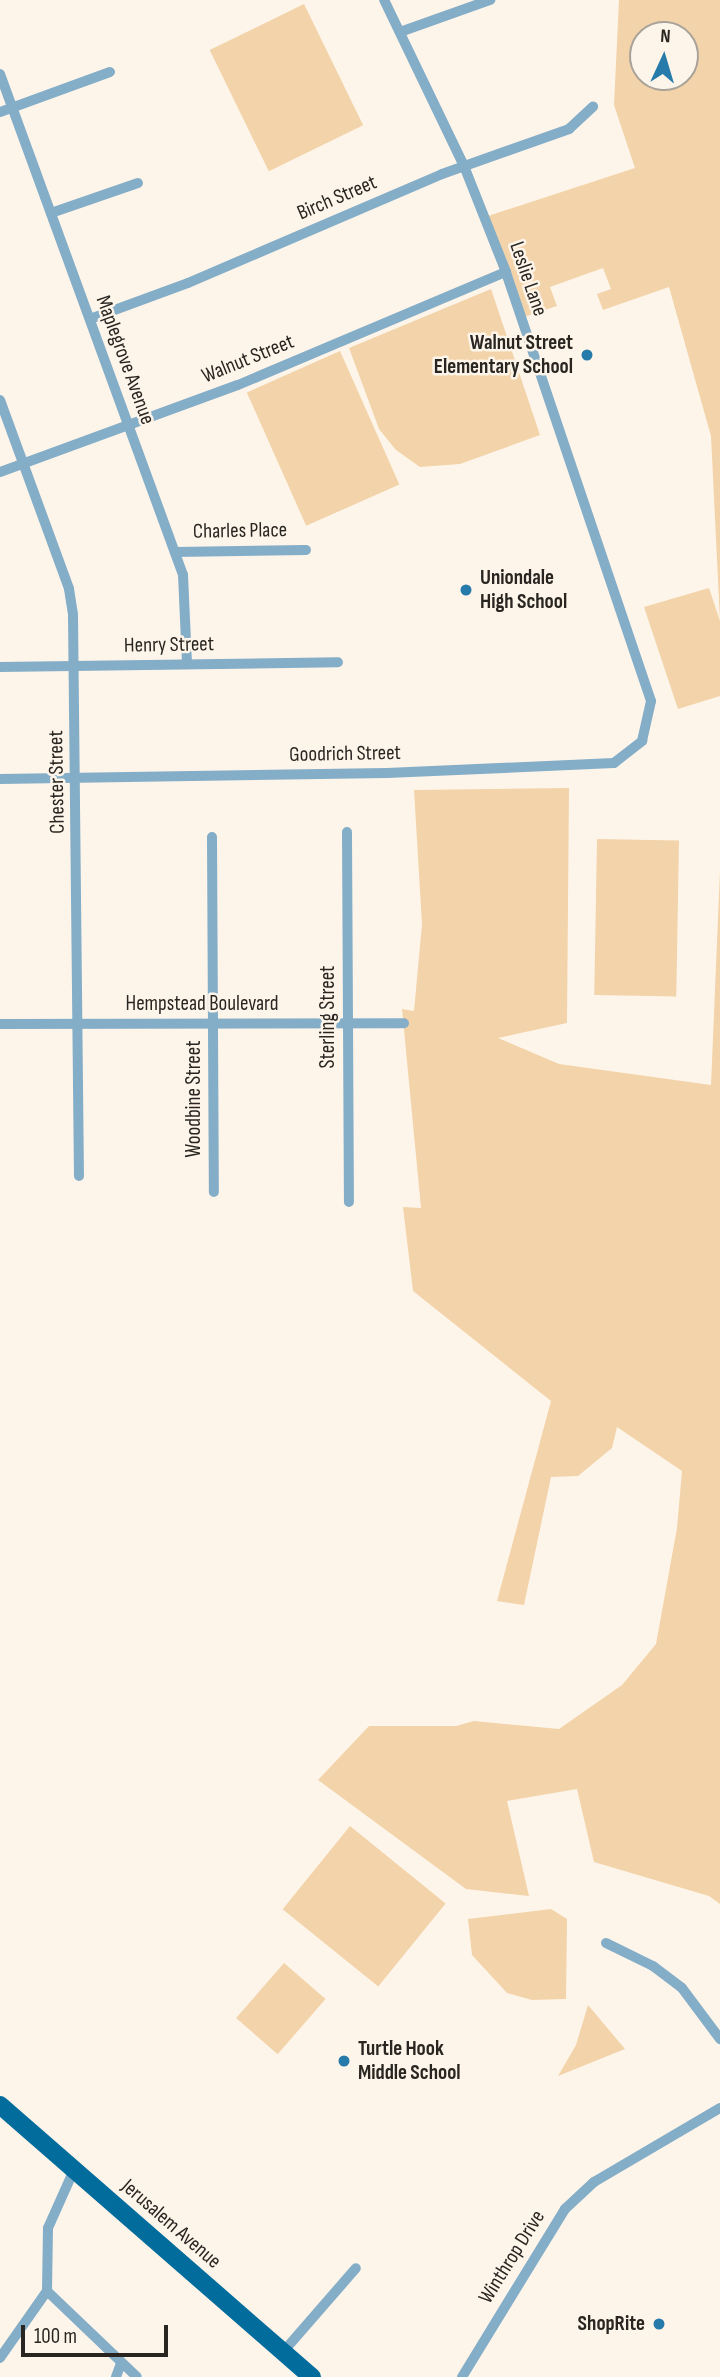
<!DOCTYPE html>
<style>
body{margin:0}
#map{position:relative;width:720px;height:2377px;overflow:hidden;background:#fef5ea;font-family:"Sofia Sans Condensed",sans-serif}
div>[style]{position:absolute}
.green>*{inset:0;background:#f3d3a9;transform-origin:0 0}
.minor>*{height:10px;margin:-5px;padding:0 5px;transform-origin:5px;border-radius:5px;background:#84adc8}
.primary>*{height:18px;margin:-9px;padding:0 9px;transform-origin:9px;border-radius:9px;background:#026c9d}
.dots>*{width:19px;height:19px;translate:-50% -50%;box-sizing:border-box;border:4px solid #fef5ea;border-radius:50%}
span{translate:-50% -50%;white-space:nowrap;text-align:center;line-height:1.15;-webkit-text-stroke:5px #fef5ea;paint-order:stroke}
.street-label{font-size:21px;color:#292622}
.poi-label{font-size:21px;color:#292622;font-weight:700}
.right{translate:-100% -50%;text-align:right}
.left{translate:0 -50%;text-align:left}
.north{position:absolute;left:629px;top:21px;width:70px;height:70px;box-sizing:border-box;background:#fef5ea;border:2px solid #a9a29a;border-radius:50%;rotate:4deg;font-size:19px;font-weight:700;line-height:28px;text-align:center;color:#292622}
.north::after{content:'';display:block;margin:auto;width:24px;height:32px;background:#267bab;clip-path:polygon(50% 0,100% 100%,50% 72%,0 100%)}
.scale{position:absolute;left:21px;top:2325px;width:147px;height:32px;box-sizing:border-box;border:4px solid #292622;border-top:0;padding-left:9px;font-size:21px;line-height:24px;white-space:nowrap;color:#292622;-webkit-text-stroke:5px #fef5ea;paint-order:stroke}
</style>
<div id="map">
<div class="green">
<i style="clip-path:polygon(evenodd,619px 0,720px 0,720px 696px,678px 709px,644px 607px,709px 588px,720px 621px,711px 436px,669px 287px,603px 310px,597px 294px,611px 289px,603px 268px,550px 287px,557px 306px,521px 318px,485px 217px,635px 168px,614px 105px,619px 0,643px 35px,685px 35px,685px 77px,643px 77px,643px 35px)"></i>
<i style="left:304px;top:4px;width:135px;height:105px;rotate:64deg"></i>
<i style="clip-path:polygon(491px 289px,540px 435px,460px 464px,420px 467px,396px 450px,379px 429px,349px 348px)"></i>
<i style="left:340px;top:351px;width:146px;height:102px;rotate:66deg"></i>
<i style="clip-path:polygon(569px 788px,567px 1023px,498px 1038px,559px 1064px,711px 1085px,720px 871px,720px 1904px,709px 1896px,594px 1862px,577px 1789px,507px 1801px,529px 1896px,466px 1889px,318px 1780px,369px 1726px,456px 1726px,474px 1721px,559px 1729px,622px 1685px,656px 1644px,677px 1528px,682px 1471px,617px 1427px,612px 1448px,578px 1476px,551px 1477px,524px 1605px,497px 1601px,551px 1401px,413px 1291px,403px 1207px,421px 1208px,402px 1009px,414px 1011px,422px 924px,414px 790px)"></i>
<i style="left:597px;top:839px;width:82px;height:156px;rotate:1deg"></i>
<i style="left:350px;top:1826px;width:123px;height:107px;rotate:39deg"></i>
<i style="clip-path:polygon(551px 1909px,567px 1919px,566px 1999px,532px 2000px,507px 1993px,472px 1955px,468px 1919px)"></i>
<i style="left:284px;top:1963px;width:55px;height:73px;rotate:41deg"></i>
<i style="clip-path:polygon(588px 2005px,625px 2049px,558px 2076px,576px 2045px)"></i>
</div>
<div class="minor">
<i style="left:400px;top:32px;width:96px;rotate:-19.6deg"></i>
<i style="left:0;top:74px;width:533px;rotate:69.93deg"></i>
<i style="left:183px;top:575px;width:89px;rotate:87.4deg"></i>
<i style="left:0;top:112px;width:117px;rotate:-20deg"></i>
<i style="left:51px;top:213px;width:92px;rotate:-19deg"></i>
<i style="left:90px;top:319px;width:104px;rotate:-20.2deg"></i>
<i style="left:188px;top:283px;width:276px;rotate:-23.2deg"></i>
<i style="left:442px;top:174px;width:135px;rotate:-19.5deg"></i>
<i style="left:569px;top:129px;width:33px;rotate:-43deg"></i>
<i style="left:0;top:400px;width:201px;rotate:69.9deg"></i>
<i style="left:69px;top:589px;width:26px;rotate:81deg"></i>
<i style="left:73px;top:615px;width:561px;rotate:89.39deg"></i>
<i style="left:0;top:472px;width:253px;rotate:-20.1deg"></i>
<i style="left:238px;top:385px;width:291px;rotate:-22.9deg"></i>
<i style="left:175px;top:552px;width:131px;rotate:-0.9deg"></i>
<i style="left:0;top:667px;width:338px;rotate:-0.8deg"></i>
<i style="left:0;top:779px;width:387px;rotate:-0.9deg"></i>
<i style="left:387px;top:773px;width:227px;rotate:-2.5deg"></i>
<i style="left:614px;top:763px;width:36px;rotate:-38deg"></i>
<i style="left:642px;top:741px;width:41px;rotate:-77.3deg"></i>
<i style="left:651px;top:701px;width:453px;rotate:-108.7deg"></i>
<i style="left:506px;top:272px;width:114px;rotate:-111.6deg"></i>
<i style="left:464px;top:166px;width:184px;rotate:-115.7deg"></i>
<i style="left:347px;top:832px;width:370px;rotate:89.7deg"></i>
<i style="left:212px;top:837px;width:355px;rotate:89.7deg"></i>
<i style="left:0;top:1024px;width:404px;rotate:-0.1deg"></i>
<i style="left:606px;top:1943px;width:52px;rotate:26.1deg"></i>
<i style="left:653px;top:1966px;width:36px;rotate:37deg"></i>
<i style="left:682px;top:1988px;width:64px;rotate:53.3deg"></i>
<i style="left:47px;top:2291px;width:124px;rotate:43.7deg"></i>
<i style="left:283px;top:2352px;width:111px;rotate:-49deg"></i>
<i style="left:0;top:2358px;width:82px;rotate:-55deg"></i>
<i style="left:47px;top:2291px;width:63px;rotate:-89.1deg"></i>
<i style="left:48px;top:2228px;width:64px;rotate:-65.9deg"></i>
<i style="left:116px;top:2377px;width:15px;rotate:-70deg"></i>
<i style="left:462px;top:2377px;width:197px;rotate:-58.5deg"></i>
<i style="left:565px;top:2209px;width:40px;rotate:-43deg"></i>
<i style="left:594px;top:2182px;width:146px;rotate:-30.4deg"></i>
</div>
<div class="primary">
<i style="left:0;top:2105px;width:414px;rotate:41.1deg"></i>
</div>
<div class="dots">
<i style="left:587px;top:355px;background:#267bab"></i>
<i style="left:466px;top:590px;background:#267bab"></i>
<i style="left:344px;top:2061px;background:#267bab"></i>
<i style="left:659px;top:2324px;background:#267bab"></i>
</div>
<div class="street-label">
<span style="left:337px;top:198px;rotate:-23deg">Birch Street</span>
<span style="left:528px;top:279px;rotate:71deg">Leslie Lane</span>
<span style="left:248px;top:359px;rotate:-22deg">Walnut Street</span>
<span style="left:125px;top:360px;rotate:70deg">Maplegrove Avenue</span>
<span style="left:240px;top:531px;rotate:-1deg">Charles Place</span>
<span style="left:169px;top:645px;rotate:-1deg">Henry Street</span>
<span style="left:345px;top:754px;rotate:-1deg">Goodrich Street</span>
<span style="left:57px;top:782px;rotate:-91deg">Chester Street</span>
<span style="left:202px;top:1004px">Hempstead Boulevard</span>
<span style="left:328px;top:1017px;rotate:-90deg">Sterling Street</span>
<span style="left:194px;top:1099px;rotate:-90deg">Woodbine Street</span>
<span style="left:171px;top:2224px;rotate:41deg">Jerusalem Avenue</span>
<span style="left:512px;top:2257px;rotate:-58deg">Winthrop Drive</span>
</div>
<div class="poi-label">
<span class="right" style="left:573px;top:355px">Walnut Street<br>Elementary School</span>
<span class="left" style="left:480px;top:590px">Uniondale<br>High School</span>
<span class="left" style="left:358px;top:2061px">Turtle Hook<br>Middle School</span>
<span class="right" style="left:645px;top:2324px">ShopRite</span>
</div>
<div class="north">N</div>
<div class="scale">100 m</div>
</div>
